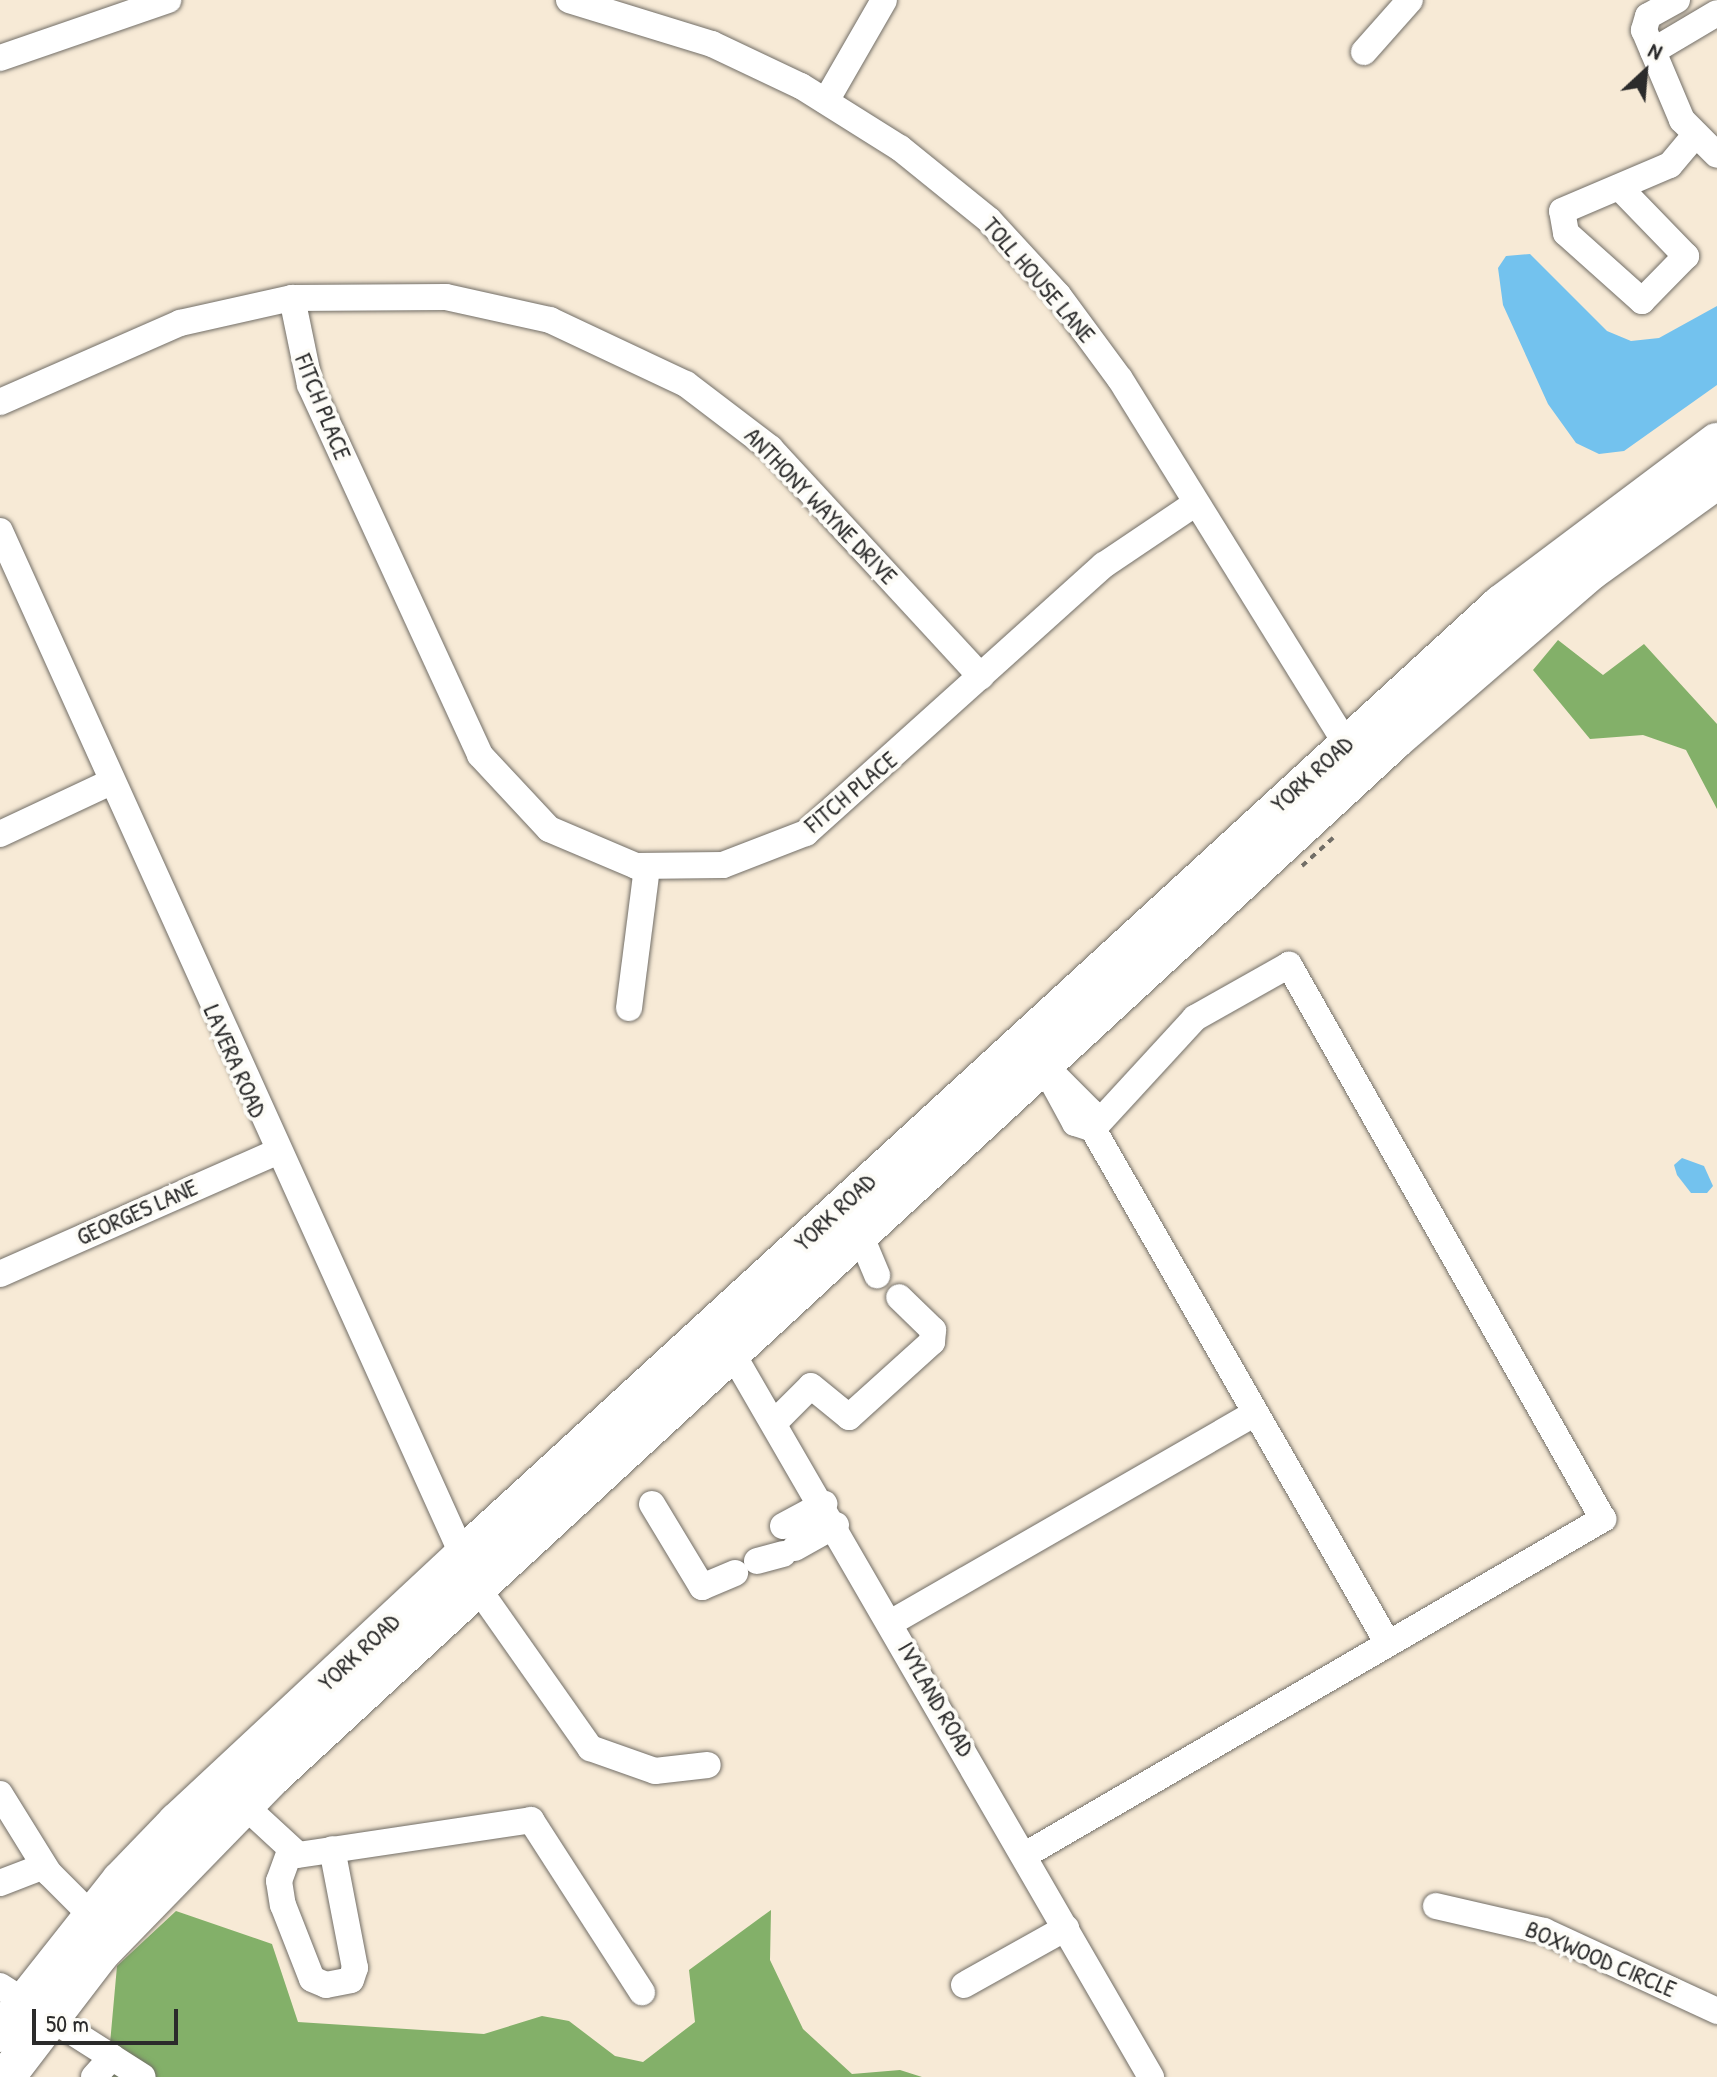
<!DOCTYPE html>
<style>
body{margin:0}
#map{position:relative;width:1717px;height:2077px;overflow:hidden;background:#f7ead6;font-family:"Patrick Hand",sans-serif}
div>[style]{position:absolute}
.forest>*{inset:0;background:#83b069}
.water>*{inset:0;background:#73c2ee}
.path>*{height:4px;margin-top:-2px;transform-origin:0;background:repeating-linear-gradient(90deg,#726e67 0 6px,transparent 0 12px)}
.roads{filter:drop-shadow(0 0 2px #726e67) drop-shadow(0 0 2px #726e67)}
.minor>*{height:26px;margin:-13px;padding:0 13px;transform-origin:13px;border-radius:13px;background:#fff}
.highway>*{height:38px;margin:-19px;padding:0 19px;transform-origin:19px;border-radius:19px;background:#fff}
span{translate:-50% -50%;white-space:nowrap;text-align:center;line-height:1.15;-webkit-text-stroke:8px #fdfcf7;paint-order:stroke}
.street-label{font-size:24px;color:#2b2b2b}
.north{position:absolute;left:1605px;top:32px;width:80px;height:80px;-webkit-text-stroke:6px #fdfcf7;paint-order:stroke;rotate:26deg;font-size:22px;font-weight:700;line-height:32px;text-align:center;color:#2b2b2b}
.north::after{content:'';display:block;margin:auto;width:28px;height:36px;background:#2b2b2b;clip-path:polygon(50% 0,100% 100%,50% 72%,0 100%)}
.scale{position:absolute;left:32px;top:2009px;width:146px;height:36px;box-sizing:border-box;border:4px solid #2b2b2b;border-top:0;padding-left:10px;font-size:24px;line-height:28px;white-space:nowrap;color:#2b2b2b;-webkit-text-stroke:6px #fdfcf7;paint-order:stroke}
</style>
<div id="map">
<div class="forest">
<i style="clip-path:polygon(1558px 640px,1603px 675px,1644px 644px,1717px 724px,1717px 809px,1686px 750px,1643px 735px,1590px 739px,1533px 670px)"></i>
<i style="clip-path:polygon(771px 1910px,770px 1960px,803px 2029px,852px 2074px,900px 2070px,922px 2077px,107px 2077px,117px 1966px,176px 1911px,272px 1944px,298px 2022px,484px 2034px,542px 2016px,569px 2021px,615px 2056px,643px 2062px,695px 2022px,689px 1970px)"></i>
</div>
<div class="water">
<i style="clip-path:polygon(1530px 254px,1607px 331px,1631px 341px,1659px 338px,1717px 306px,1717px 385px,1624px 451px,1599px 454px,1576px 443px,1548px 404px,1503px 305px,1498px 268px,1506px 256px)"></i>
<i style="clip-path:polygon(1682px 1158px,1704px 1166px,1713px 1186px,1707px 1193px,1691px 1193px,1677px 1175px,1674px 1165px)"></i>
</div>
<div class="path">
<i style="left:1302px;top:866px;width:42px;rotate:-42.1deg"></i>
</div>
<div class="roads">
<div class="minor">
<i style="left:569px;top:0;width:150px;rotate:17.1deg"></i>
<i style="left:712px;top:44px;width:98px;rotate:25.3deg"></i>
<i style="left:801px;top:86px;width:117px;rotate:32.1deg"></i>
<i style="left:900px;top:148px;width:114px;rotate:39deg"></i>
<i style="left:989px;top:220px;width:102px;rotate:47.4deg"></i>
<i style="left:1058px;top:295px;width:104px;rotate:53.6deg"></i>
<i style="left:1120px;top:379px;width:446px;rotate:58.2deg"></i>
<i style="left:1677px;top:0;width:33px;rotate:151deg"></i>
<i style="left:1648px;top:16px;width:15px;rotate:106deg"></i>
<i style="left:1644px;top:30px;width:98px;rotate:67.1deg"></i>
<i style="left:1682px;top:120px;width:49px;rotate:45deg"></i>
<i style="left:1653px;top:51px;width:74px;rotate:-30.7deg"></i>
<i style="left:1364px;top:52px;width:69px;rotate:-48.5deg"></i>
<i style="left:0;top:58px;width:178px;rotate:-19deg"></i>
<i style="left:826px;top:101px;width:116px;rotate:-60.1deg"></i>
<i style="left:1620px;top:188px;width:95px;rotate:45.9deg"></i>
<i style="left:1686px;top:256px;width:63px;rotate:134.4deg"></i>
<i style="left:1642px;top:301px;width:102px;rotate:-138.2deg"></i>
<i style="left:1566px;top:233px;width:22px;rotate:-100deg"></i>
<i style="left:1562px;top:211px;width:117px;rotate:-23.1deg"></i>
<i style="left:1670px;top:165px;width:40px;rotate:-50deg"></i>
<i style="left:292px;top:298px;width:89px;rotate:78.3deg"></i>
<i style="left:310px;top:385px;width:407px;rotate:65.3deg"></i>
<i style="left:480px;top:755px;width:101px;rotate:47deg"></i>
<i style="left:549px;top:829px;width:95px;rotate:23deg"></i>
<i style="left:636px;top:866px;width:87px;rotate:-0.7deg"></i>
<i style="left:723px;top:865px;width:89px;rotate:-21.1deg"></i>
<i style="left:806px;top:833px;width:401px;rotate:-42deg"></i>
<i style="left:1104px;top:565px;width:111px;rotate:-34deg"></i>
<i style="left:0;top:402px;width:197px;rotate:-23.7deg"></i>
<i style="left:180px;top:323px;width:115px;rotate:-12.6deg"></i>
<i style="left:292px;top:298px;width:154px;rotate:-0.4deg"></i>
<i style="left:446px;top:297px;width:107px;rotate:12.5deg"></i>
<i style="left:550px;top:320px;width:150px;rotate:25.2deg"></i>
<i style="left:686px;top:384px;width:106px;rotate:37.3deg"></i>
<i style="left:770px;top:448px;width:311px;rotate:47.3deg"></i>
<i style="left:0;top:531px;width:1159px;rotate:65.69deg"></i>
<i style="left:477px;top:1587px;width:197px;rotate:54.9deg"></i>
<i style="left:590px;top:1748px;width:69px;rotate:19.5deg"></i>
<i style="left:655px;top:1771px;width:53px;rotate:-6.5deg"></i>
<i style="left:0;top:834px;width:123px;rotate:-25.1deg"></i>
<i style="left:629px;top:1008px;width:142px;rotate:-82.7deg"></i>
<i style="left:1032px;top:1053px;width:83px;rotate:45deg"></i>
<i style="left:1091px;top:1112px;width:17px;rotate:83deg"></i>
<i style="left:1093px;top:1129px;width:591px;rotate:60.18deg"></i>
<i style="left:1044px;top:1066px;width:65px;rotate:61.5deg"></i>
<i style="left:1075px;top:1123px;width:19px;rotate:18deg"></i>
<i style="left:854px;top:1220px;width:60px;rotate:67.3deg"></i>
<i style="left:0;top:1274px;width:302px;rotate:-23.8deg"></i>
<i style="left:724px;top:1339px;width:853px;rotate:59.95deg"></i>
<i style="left:776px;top:1421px;width:49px;rotate:-45deg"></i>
<i style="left:811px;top:1386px;width:49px;rotate:39.2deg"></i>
<i style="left:849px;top:1417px;width:112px;rotate:-42.1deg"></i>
<i style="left:932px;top:1342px;width:12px;rotate:-85deg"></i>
<i style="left:933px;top:1330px;width:47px;rotate:-135.9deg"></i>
<i style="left:652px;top:1504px;width:97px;rotate:58.9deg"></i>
<i style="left:702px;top:1587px;width:36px;rotate:-23deg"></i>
<i style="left:783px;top:1526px;width:47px;rotate:-28.2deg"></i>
<i style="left:795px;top:1548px;width:47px;rotate:-29.3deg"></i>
<i style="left:757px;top:1561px;width:27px;rotate:-15deg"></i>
<i style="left:892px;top:1622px;width:418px;rotate:-29.9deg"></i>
<i style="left:0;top:1794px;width:93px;rotate:58.2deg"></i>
<i style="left:49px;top:1873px;width:59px;rotate:45deg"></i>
<i style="left:233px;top:1795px;width:88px;rotate:42.7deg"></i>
<i style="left:298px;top:1855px;width:236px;rotate:-8.5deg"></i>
<i style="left:531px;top:1820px;width:205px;rotate:57.2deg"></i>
<i style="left:290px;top:1851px;width:32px;rotate:110deg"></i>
<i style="left:279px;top:1881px;width:24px;rotate:81deg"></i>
<i style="left:283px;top:1905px;width:79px;rotate:68.6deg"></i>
<i style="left:312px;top:1979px;width:15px;rotate:23deg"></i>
<i style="left:326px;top:1985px;width:25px;rotate:-11deg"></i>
<i style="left:351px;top:1980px;width:13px;rotate:-72deg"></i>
<i style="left:355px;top:1968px;width:121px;rotate:-100.9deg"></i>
<i style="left:1025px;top:1855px;width:669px;rotate:-30.17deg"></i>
<i style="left:1603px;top:1519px;width:637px;rotate:-119.54deg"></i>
<i style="left:1289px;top:965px;width:108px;rotate:150.6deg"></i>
<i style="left:1195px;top:1018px;width:151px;rotate:132.6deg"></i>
<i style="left:0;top:1883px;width:47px;rotate:-21.1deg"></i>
<i style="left:1436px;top:1906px;width:111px;rotate:13deg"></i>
<i style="left:1544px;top:1931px;width:191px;rotate:24.8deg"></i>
<i style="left:964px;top:1985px;width:117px;rotate:-29.2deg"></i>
<i style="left:0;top:1986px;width:169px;rotate:32.5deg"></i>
<i style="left:94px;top:2077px;width:27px;rotate:-48deg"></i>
</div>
<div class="highway">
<i style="left:0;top:2033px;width:195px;rotate:-51.7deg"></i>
<i style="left:121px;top:1880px;width:81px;rotate:-46deg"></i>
<i style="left:177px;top:1822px;width:388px;rotate:-43deg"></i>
<i style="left:461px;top:1557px;width:1411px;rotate:-42.5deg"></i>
<i style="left:1501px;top:604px;width:270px;rotate:-36.9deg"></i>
<i style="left:6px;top:2077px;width:155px;rotate:-52.6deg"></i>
<i style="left:100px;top:1954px;width:244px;rotate:-45.8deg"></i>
<i style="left:270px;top:1779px;width:1530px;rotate:-42.72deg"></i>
<i style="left:1394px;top:741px;width:260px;rotate:-40.8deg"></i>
<i style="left:1591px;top:571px;width:155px;rotate:-35.8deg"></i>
</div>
</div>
<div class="street-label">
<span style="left:1039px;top:280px;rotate:49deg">TOLL HOUSE LANE</span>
<span style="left:323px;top:407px;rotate:68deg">FITCH PLACE</span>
<span style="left:821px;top:506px;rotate:46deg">ANTHONY WAYNE DRIVE</span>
<span style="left:1312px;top:774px;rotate:-42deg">YORK ROAD</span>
<span style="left:851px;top:792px;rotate:-40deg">FITCH PLACE</span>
<span style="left:235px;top:1061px;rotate:66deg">LAVERA ROAD</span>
<span style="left:137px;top:1212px;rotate:-24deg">GEORGES LANE</span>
<span style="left:835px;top:1212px;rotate:-43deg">YORK ROAD</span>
<span style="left:359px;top:1652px;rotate:-43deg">YORK ROAD</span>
<span style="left:936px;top:1699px;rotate:60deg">IVYLAND ROAD</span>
<span style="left:1601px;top:1959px;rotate:23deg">BOXWOOD CIRCLE</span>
</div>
<div class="north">N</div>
<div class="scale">50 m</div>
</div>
